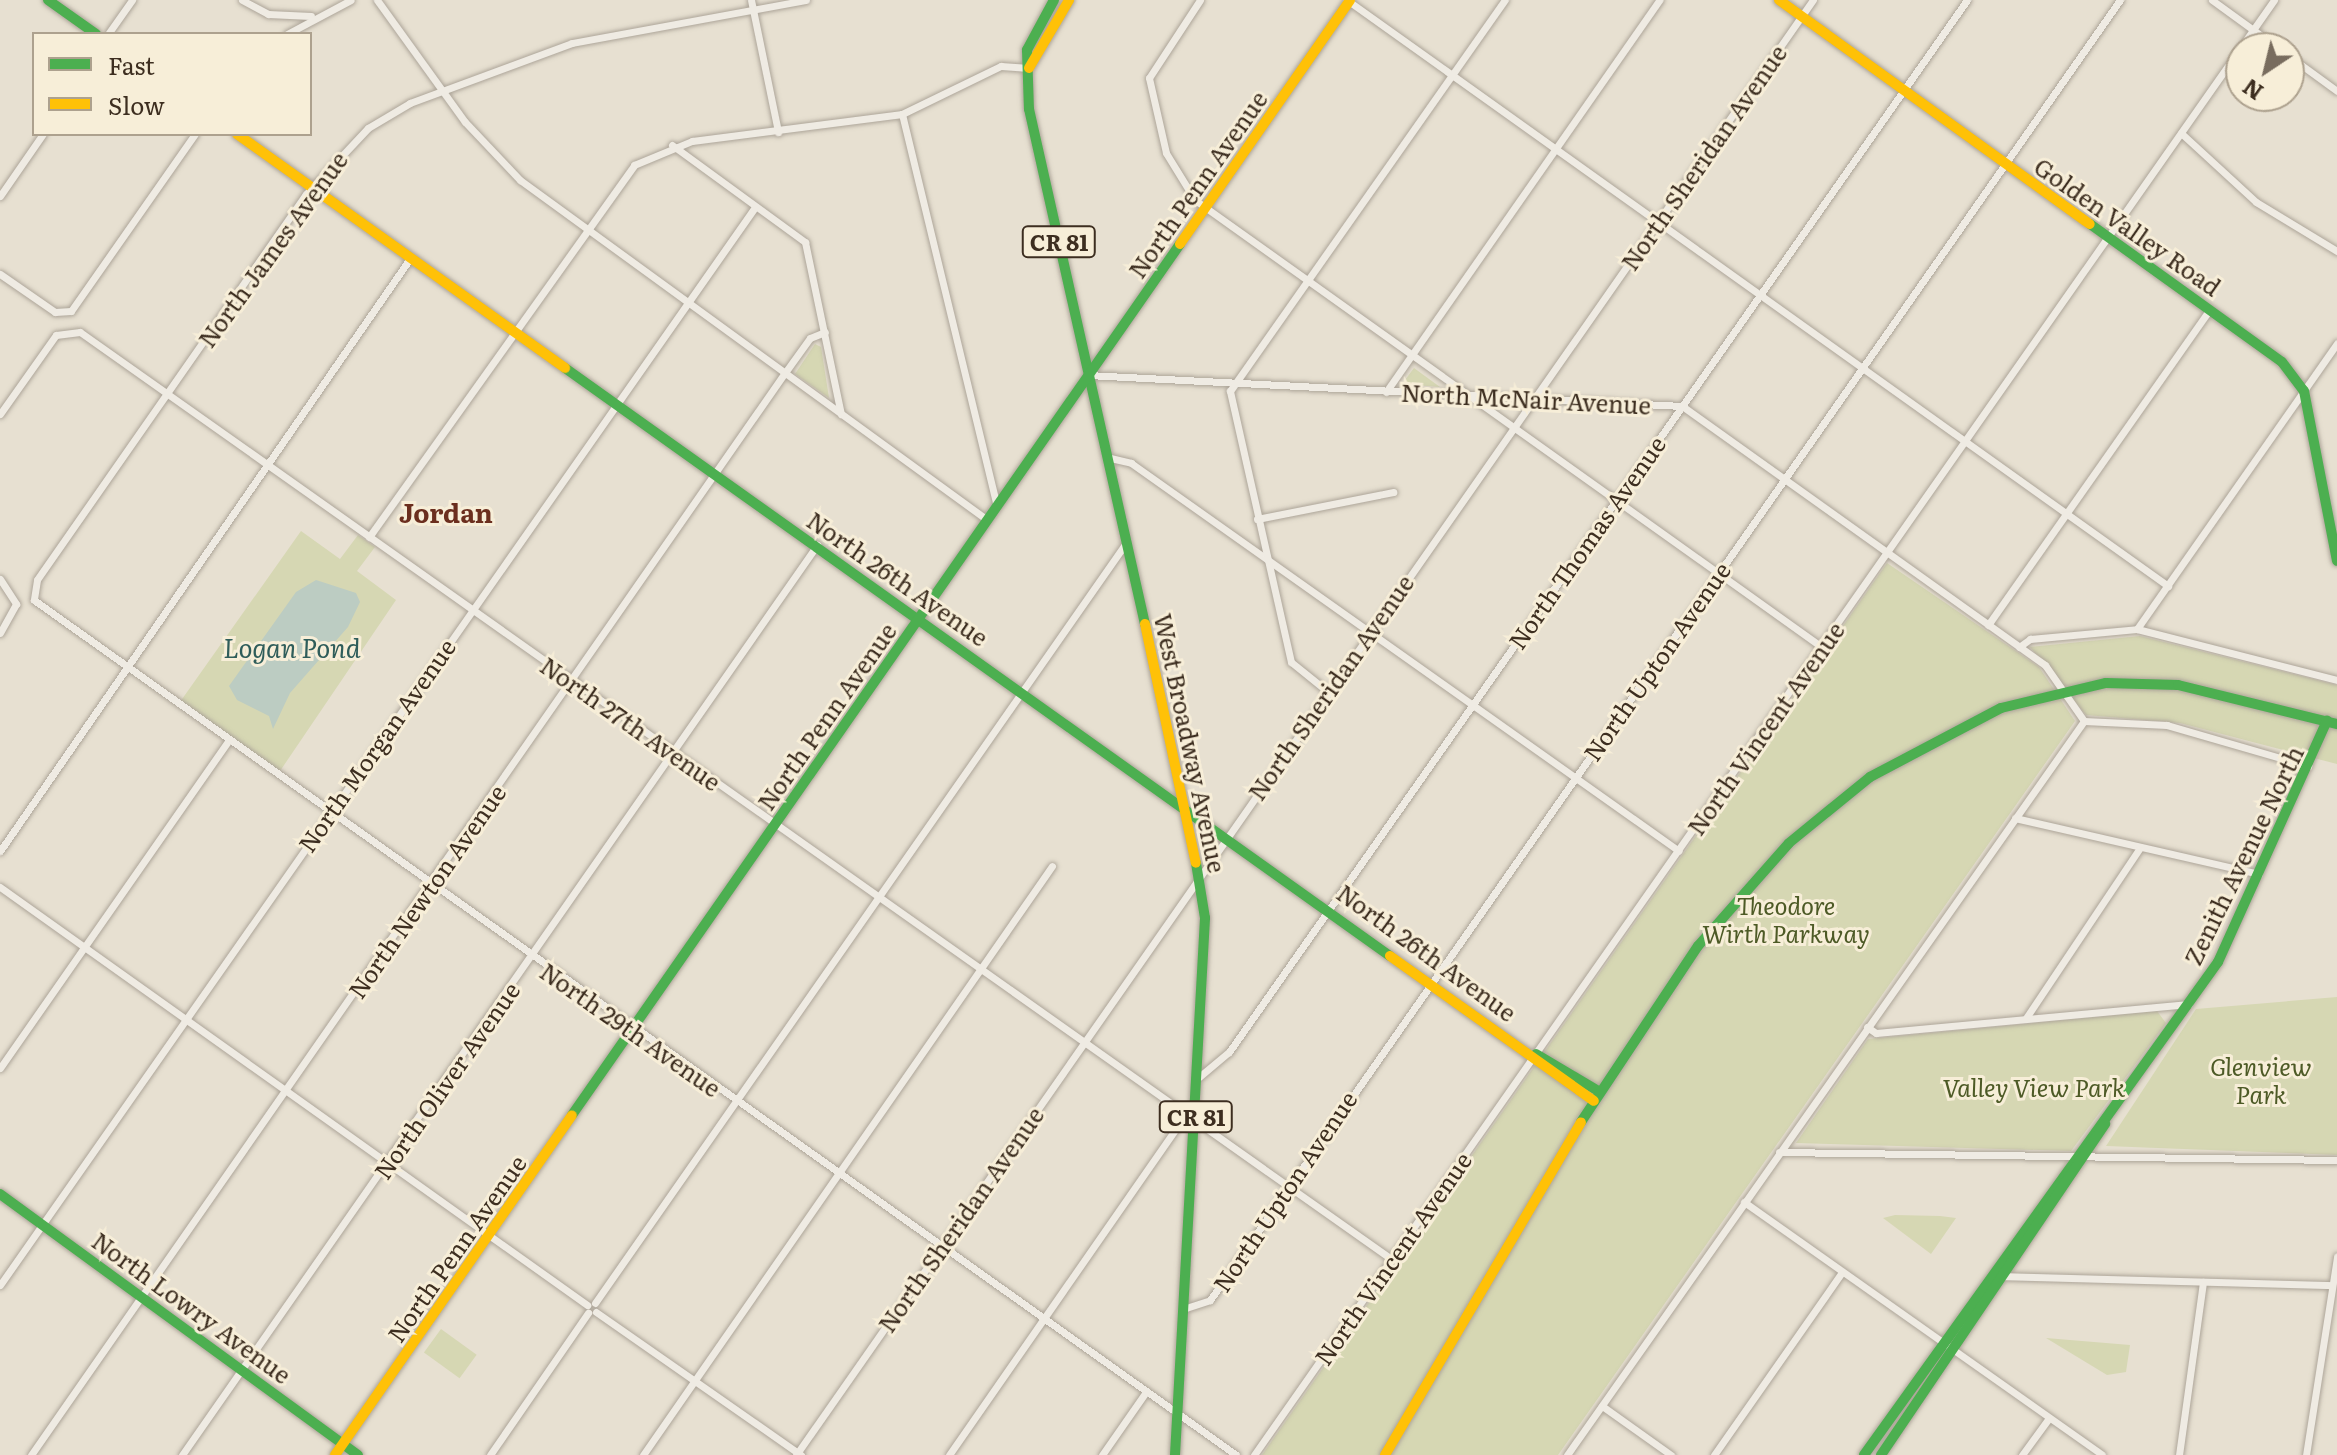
<!DOCTYPE html>
<style>
body{margin:0}
#map{position:relative;width:2337px;height:1455px;overflow:hidden;background:#e7e0d1;font-family:Literata,serif}
div>[style]{position:absolute}
.green>*{inset:0;background:#d6d7b3;transform-origin:0 0}
.water>*{inset:0;background:#bcccc2}
.roads{filter:drop-shadow(0 0 2px #ada599) drop-shadow(0 0 2px #ada599)}
.street>*{height:7px;margin:-3.5px;padding:0 3.5px;transform-origin:3.5px;border-radius:3.5px;background:#efebe3}
.fast>*{height:10px;margin:-5px;padding:0 5px;transform-origin:5px;border-radius:5px;background:#4caf50}
.slow>*{height:10px;margin:-5px;padding:0 5px;transform-origin:5px;border-radius:5px;background:#ffc107}
span{translate:-50% -50%;white-space:nowrap;text-align:center;line-height:1.15;-webkit-text-stroke:6px #f7eed8;paint-order:stroke}
.shield-label span{padding:2px 6px;background:#f7eed8;border:2px solid;border-radius:6px;-webkit-text-stroke-width:0}
.shield-label{font-size:22px;color:#3d2e20;font-weight:700}
.street-label{font-size:24px;color:#3d2e20}
.park-label{font-size:24px;color:#4d5a26;font-style:italic}
.neighbourhood-label{font-size:26px;color:#6b2e1e;font-weight:700}
.water-label{font-size:26px;color:#2f5d5a;font-style:italic}
.legend{position:absolute;left:32px;top:32px;width:280px;height:104px;box-sizing:border-box;background:#f7eed8;border:2px solid #ada18e;margin:0;padding:10px 14px;list-style:none;font-size:24px;color:#3d2e20}
.legend li{display:flex;align-items:center;gap:16px;height:40px}
.legend b{width:40px;border:2px solid #ada18e}
.north{position:absolute;left:2225px;top:32px;width:80px;height:80px;box-sizing:border-box;background:#f7eed8;border:2px solid #ada18e;border-radius:50%;rotate:215deg;font-size:22px;font-weight:700;line-height:32px;text-align:center;color:#3d2e20}
.north::after{content:'';display:block;margin:auto;width:28px;height:36px;background:#786c5e;clip-path:polygon(50% 0,100% 100%,50% 72%,0 100%)}
</style>
<div id="map">
<div class="green">
<i style="clip-path:polygon(815px 344px,821px 347px,829px 398px,795px 374px)"></i>
<i style="clip-path:polygon(1414px 368px,1440px 387px,1402px 384px)"></i>
<i style="clip-path:polygon(301px 531px,340px 559px,358px 535px,375px 547px,357px 571px,396px 600px,278px 774px,180px 702px)"></i>
<i style="clip-path:polygon(1887px 563px,2039px 667px,2075px 721px,1558px 1455px,1262px 1455px)"></i>
<i style="clip-path:polygon(2140px 636px,2337px 685px,2337px 764px,2180px 723px,2086px 715px,2030px 647px)"></i>
<i style="clip-path:polygon(2337px 997px,2337px 1155px,2106px 1146px,2196px 1009px)"></i>
<i style="clip-path:polygon(2157px 1011px,2166px 1023px,2071px 1151px,1796px 1143px,1868px 1039px)"></i>
<i style="clip-path:polygon(1895px 1215px,1940px 1216px,1956px 1218px,1931px 1254px,1883px 1218px)"></i>
<i style="left:441px;top:1329px;width:44px;height:29px;rotate:36deg"></i>
<i style="clip-path:polygon(2046px 1338px,2130px 1345px,2126px 1372px,2107px 1375px)"></i>
</div>
<div class="water">
<i style="clip-path:polygon(316px 580px,356px 593px,360px 602px,348px 627px,290px 693px,273px 729px,269px 716px,237px 700px,229px 686px,296px 592px)"></i>
</div>
<div class="roads">
<div class="street">
<i style="left:242px;top:0;width:30px;rotate:28deg"></i>
<i style="left:268px;top:14px;width:43px;rotate:2.7deg"></i>
<i style="left:377px;top:0;width:150px;rotate:54.2deg"></i>
<i style="left:465px;top:122px;width:80px;rotate:46.5deg"></i>
<i style="left:520px;top:180px;width:576px;rotate:36.03deg"></i>
<i style="left:751px;top:0;width:135px;rotate:78.4deg"></i>
<i style="left:806px;top:0;width:238px;rotate:169.6deg"></i>
<i style="left:572px;top:43px;width:173px;rotate:159.7deg"></i>
<i style="left:410px;top:103px;width:49px;rotate:149.2deg"></i>
<i style="left:368px;top:128px;width:91px;rotate:133.2deg"></i>
<i style="left:306px;top:194px;width:470px;rotate:124.9deg"></i>
<i style="left:37px;top:580px;width:20px;rotate:99deg"></i>
<i style="left:34px;top:600px;width:1475px;rotate:35.42deg"></i>
<i style="left:1200px;top:0;width:93px;rotate:123.2deg"></i>
<i style="left:1149px;top:78px;width:77px;rotate:77.2deg"></i>
<i style="left:1166px;top:153px;width:55px;rotate:58.3deg"></i>
<i style="left:1195px;top:200px;width:770px;rotate:35.49deg"></i>
<i style="left:1347px;top:0;width:1009px;rotate:35.52deg"></i>
<i style="left:2212px;top:0;width:82px;rotate:36deg"></i>
<i style="left:108px;top:34px;width:42px;rotate:-54.8deg"></i>
<i style="left:287px;top:34px;width:72px;rotate:-28deg"></i>
<i style="left:2289px;top:56px;width:59px;rotate:36.1deg"></i>
<i style="left:902px;top:114px;width:401px;rotate:76.4deg"></i>
<i style="left:2181px;top:133px;width:102px;rotate:42.6deg"></i>
<i style="left:2256px;top:202px;width:95px;rotate:31.2deg"></i>
<i style="left:672px;top:145px;width:165px;rotate:36.1deg"></i>
<i style="left:805px;top:242px;width:176px;rotate:78.2deg"></i>
<i style="left:0;top:196px;width:75px;rotate:-55.3deg"></i>
<i style="left:0;top:274px;width:67px;rotate:34.6deg"></i>
<i style="left:55px;top:312px;width:16px;rotate:-4deg"></i>
<i style="left:71px;top:311px;width:216px;rotate:-55deg"></i>
<i style="left:1088px;top:375px;width:595px;rotate:2.99deg"></i>
<i style="left:1682px;top:406px;width:446px;rotate:35.5deg"></i>
<i style="left:2045px;top:665px;width:68px;rotate:55.1deg"></i>
<i style="left:1386px;top:392px;width:478px;rotate:-55.1deg"></i>
<i style="left:0;top:414px;width:97px;rotate:-54.7deg"></i>
<i style="left:56px;top:335px;width:24px;rotate:-7deg"></i>
<i style="left:80px;top:332px;width:1604px;rotate:35.26deg"></i>
<i style="left:1106px;top:457px;width:26px;rotate:13deg"></i>
<i style="left:1131px;top:463px;width:671px;rotate:35.3deg"></i>
<i style="left:1257px;top:519px;width:139px;rotate:-11.2deg"></i>
<i style="left:369px;top:537px;width:457px;rotate:-54.5deg"></i>
<i style="left:634px;top:165px;width:63px;rotate:-22.5deg"></i>
<i style="left:692px;top:141px;width:212px;rotate:-7.3deg"></i>
<i style="left:902px;top:114px;width:110px;rotate:-25.9deg"></i>
<i style="left:1001px;top:66px;width:28px;rotate:4deg"></i>
<i style="left:0;top:579px;width:30px;rotate:57deg"></i>
<i style="left:16px;top:604px;width:33px;rotate:119deg"></i>
<i style="left:1988px;top:625px;width:386px;rotate:-54.9deg"></i>
<i style="left:2137px;top:629px;width:206px;rotate:14.3deg"></i>
<i style="left:2019px;top:647px;width:14px;rotate:-36deg"></i>
<i style="left:2030px;top:639px;width:107px;rotate:-5.3deg"></i>
<i style="left:2137px;top:629px;width:349px;rotate:-55deg"></i>
<i style="left:1327px;top:691px;width:46px;rotate:-141.1deg"></i>
<i style="left:1291px;top:662px;width:278px;rotate:-102.7deg"></i>
<i style="left:1230px;top:391px;width:478px;rotate:-54.9deg"></i>
<i style="left:2084px;top:721px;width:83px;rotate:2.8deg"></i>
<i style="left:2167px;top:725px;width:147px;rotate:16.2deg"></i>
<i style="left:2015px;top:818px;width:250px;rotate:12.9deg"></i>
<i style="left:0;top:851px;width:722px;rotate:-55.32deg"></i>
<i style="left:0;top:887px;width:721px;rotate:35.45deg"></i>
<i style="left:2026px;top:1018px;width:203px;rotate:-56.2deg"></i>
<i style="left:1867px;top:1027px;width:11px;rotate:34deg"></i>
<i style="left:1876px;top:1033px;width:314px;rotate:-5.3deg"></i>
<i style="left:0;top:1068px;width:397px;rotate:-55.1deg"></i>
<i style="left:1199px;top:1077px;width:39px;rotate:-40deg"></i>
<i style="left:1229px;top:1052px;width:1285px;rotate:-54.95deg"></i>
<i style="left:1779px;top:1152px;width:558px;rotate:0.82deg"></i>
<i style="left:1744px;top:1202px;width:438px;rotate:35.2deg"></i>
<i style="left:2001px;top:1276px;width:331px;rotate:1.6deg"></i>
<i style="left:0;top:1285px;width:1316px;rotate:-54.99deg"></i>
<i style="left:595px;top:1303px;width:927px;rotate:-55.06deg"></i>
<i style="left:1186px;top:1308px;width:25px;rotate:-18deg"></i>
<i style="left:1210px;top:1300px;width:1587px;rotate:-55.01deg"></i>
<i style="left:596px;top:1312px;width:250px;rotate:34.9deg"></i>
<i style="left:1602px;top:1406px;width:85px;rotate:35.4deg"></i>
<i style="left:31px;top:1455px;width:1317px;rotate:-55.14deg"></i>
<i style="left:784px;top:374px;width:44px;rotate:-54.2deg"></i>
<i style="left:810px;top:338px;width:16px;rotate:-22deg"></i>
<i style="left:182px;top:1455px;width:1110px;rotate:-55.09deg"></i>
<i style="left:490px;top:1455px;width:173px;rotate:-55.4deg"></i>
<i style="left:643px;top:1455px;width:717px;rotate:-55.22deg"></i>
<i style="left:796px;top:1455px;width:1775px;rotate:-55.05deg"></i>
<i style="left:949px;top:1455px;width:415px;rotate:-55.2deg"></i>
<i style="left:1102px;top:1455px;width:77px;rotate:-55.1deg"></i>
<i style="left:1254px;top:1455px;width:1777px;rotate:-54.97deg"></i>
<i style="left:1567px;top:1455px;width:898px;rotate:-54.84deg"></i>
<i style="left:1714px;top:1455px;width:223px;rotate:-55deg"></i>
<i style="left:2022px;top:1455px;width:46px;rotate:-53.9deg"></i>
<i style="left:2179px;top:1455px;width:175px;rotate:-82.1deg"></i>
<i style="left:2306px;top:1455px;width:201px;rotate:-81.1deg"></i>
</div>
<div class="fast">
<i style="left:48px;top:0;width:59px;rotate:35.3deg"></i>
<i style="left:1054px;top:0;width:57px;rotate:118.4deg"></i>
<i style="left:1027px;top:50px;width:59px;rotate:88.1deg"></i>
<i style="left:1029px;top:109px;width:528px;rotate:77.31deg"></i>
<i style="left:2090px;top:224px;width:236px;rotate:35.7deg"></i>
<i style="left:2282px;top:362px;width:36px;rotate:53deg"></i>
<i style="left:2304px;top:391px;width:173px;rotate:79deg"></i>
<i style="left:565px;top:368px;width:1013px;rotate:35.48deg"></i>
<i style="left:1536px;top:1054px;width:74px;rotate:30.7deg"></i>
<i style="left:572px;top:1115px;width:1062px;rotate:-55.08deg"></i>
<i style="left:1581px;top:1122px;width:211px;rotate:-56.4deg"></i>
<i style="left:1698px;top:946px;width:137px;rotate:-48.5deg"></i>
<i style="left:1789px;top:843px;width:104px;rotate:-39.2deg"></i>
<i style="left:1870px;top:777px;width:148px;rotate:-27.8deg"></i>
<i style="left:2001px;top:708px;width:108px;rotate:-13.4deg"></i>
<i style="left:2106px;top:683px;width:72px;rotate:1.6deg"></i>
<i style="left:2178px;top:685px;width:164px;rotate:13.8deg"></i>
<i style="left:0;top:1194px;width:443px;rotate:36.1deg"></i>
<i style="left:1175px;top:1455px;width:538px;rotate:-86.8deg"></i>
<i style="left:1205px;top:918px;width:56px;rotate:-99.3deg"></i>
<i style="left:1864px;top:1455px;width:607px;rotate:-54.32deg"></i>
<i style="left:2218px;top:962px;width:265px;rotate:-65.7deg"></i>
<i style="left:1881px;top:1455px;width:400px;rotate:-55.9deg"></i>
</div>
<div class="slow">
<i style="left:1779px;top:0;width:383px;rotate:35.8deg"></i>
<i style="left:1029px;top:68px;width:79px;rotate:-59.5deg"></i>
<i style="left:237px;top:134px;width:403px;rotate:35.5deg"></i>
<i style="left:1180px;top:244px;width:297px;rotate:-55.1deg"></i>
<i style="left:1145px;top:624px;width:244px;rotate:78deg"></i>
<i style="left:1390px;top:956px;width:250px;rotate:35.4deg"></i>
<i style="left:335px;top:1455px;width:414px;rotate:-55.1deg"></i>
<i style="left:1385px;top:1455px;width:386px;rotate:-59.5deg"></i>
</div>
</div>
<div class="shield-label">
<span style="left:1059px;top:242px">CR 81</span>
<span style="left:1196px;top:1117px">CR 81</span>
</div>
<div class="street-label">
<span style="left:1703px;top:157px;rotate:-55deg">North Sheridan Avenue</span>
<span style="left:1197px;top:184px;rotate:-55deg">North Penn Avenue</span>
<span style="left:2128px;top:226px;rotate:35deg">Golden Valley Road</span>
<span style="left:272px;top:249px;rotate:-54deg">North James Avenue</span>
<span style="left:1526px;top:398px;rotate:3deg">North McNair Avenue</span>
<span style="left:1586px;top:542px;rotate:-55deg">North Thomas Avenue</span>
<span style="left:898px;top:578px;rotate:35deg">North 26th Avenue</span>
<span style="left:1656px;top:661px;rotate:-55deg">North Upton Avenue</span>
<span style="left:1330px;top:687px;rotate:-55deg">North Sheridan Avenue</span>
<span style="left:826px;top:716px;rotate:-55deg">North Penn Avenue</span>
<span style="left:631px;top:723px;rotate:35deg">North 27th Avenue</span>
<span style="left:1765px;top:728px;rotate:-55deg">North Vincent Avenue</span>
<span style="left:1191px;top:743px;rotate:78deg">West Broadway Avenue</span>
<span style="left:376px;top:745px;rotate:-55deg">North Morgan Avenue</span>
<span style="left:2243px;top:855px;rotate:-64deg">Zenith Avenue North</span>
<span style="left:426px;top:891px;rotate:-55deg">North Newton Avenue</span>
<span style="left:1427px;top:952px;rotate:36deg">North 26th Avenue</span>
<span style="left:631px;top:1029px;rotate:35deg">North 29th Avenue</span>
<span style="left:446px;top:1080px;rotate:-55deg">North Oliver Avenue</span>
<span style="left:1284px;top:1191px;rotate:-56deg">North Upton Avenue</span>
<span style="left:960px;top:1219px;rotate:-55deg">North Sheridan Avenue</span>
<span style="left:456px;top:1248px;rotate:-55deg">North Penn Avenue</span>
<span style="left:1392px;top:1258px;rotate:-55deg">North Vincent Avenue</span>
<span style="left:192px;top:1307px;rotate:36deg">North Lowry Avenue</span>
</div>
<div class="park-label">
<span style="left:1786px;top:919px">Theodore<br>Wirth Parkway</span>
<span style="left:2261px;top:1080px">Glenview<br>Park</span>
<span style="left:2034px;top:1087px">Valley View Park</span>
</div>
<div class="neighbourhood-label">
<span style="left:446px;top:512px">Jordan</span>
</div>
<div class="water-label">
<span style="left:292px;top:647px">Logan Pond</span>
</div>
<ul class="legend">
<li><b style="height:10px;background:#4caf50"></b>Fast</li>
<li><b style="height:10px;background:#ffc107"></b>Slow</li>
</ul>
<div class="north">N</div>
</div>
